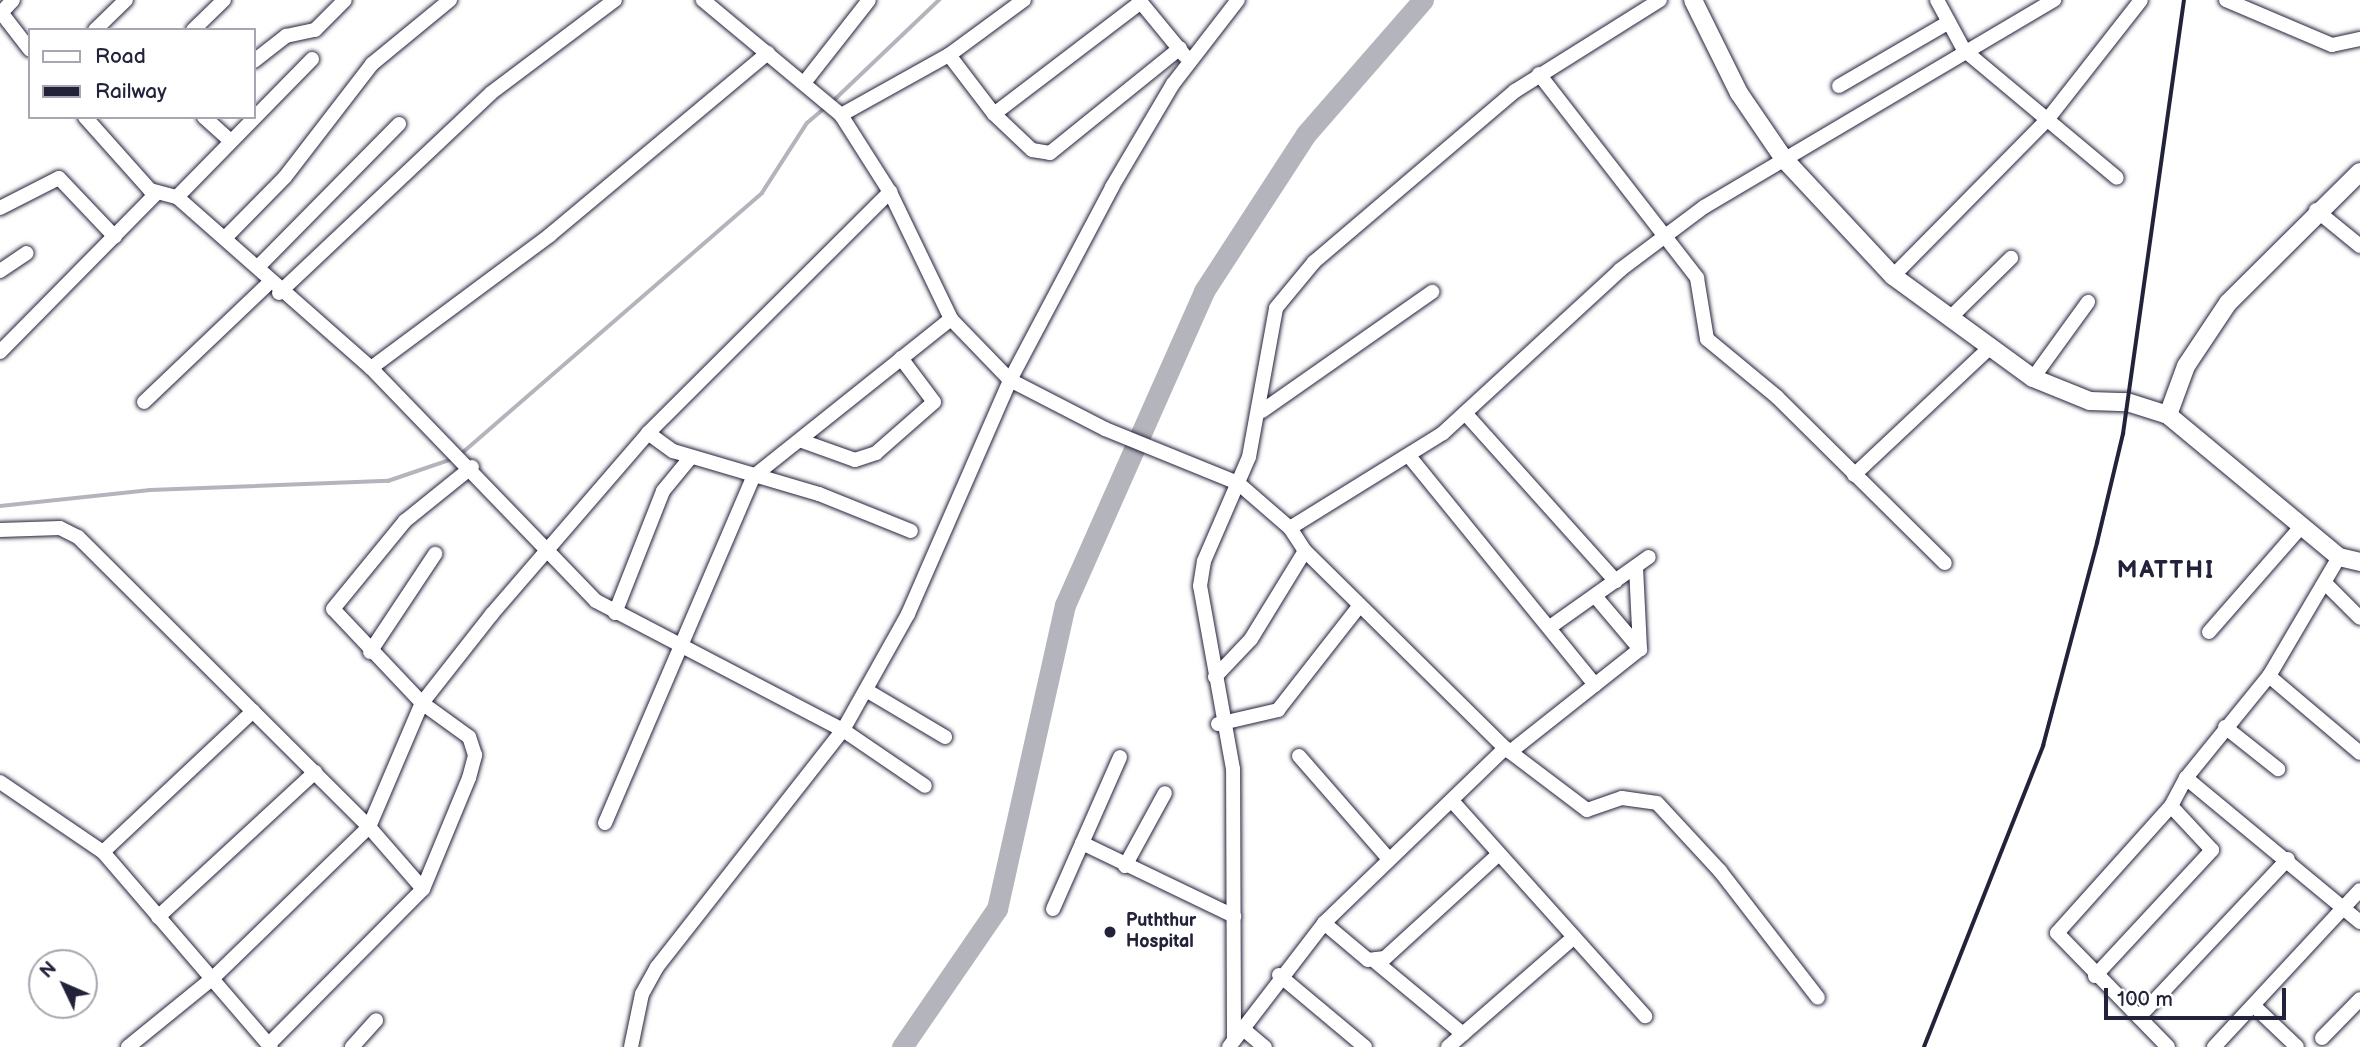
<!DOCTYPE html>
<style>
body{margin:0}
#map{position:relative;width:2360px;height:1047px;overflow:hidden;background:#fff;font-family:"Balsamiq Sans",sans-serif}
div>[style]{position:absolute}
.stream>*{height:3.5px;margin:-1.75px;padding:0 1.75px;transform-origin:1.75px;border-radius:1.75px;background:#b4b4bc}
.river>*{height:21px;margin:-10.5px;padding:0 10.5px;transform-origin:10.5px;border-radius:10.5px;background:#b4b4bc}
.roads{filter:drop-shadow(0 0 2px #22223b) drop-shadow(0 0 2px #22223b)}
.minor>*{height:14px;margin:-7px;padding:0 7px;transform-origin:7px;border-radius:7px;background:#fff}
.major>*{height:18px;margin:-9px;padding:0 9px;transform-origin:9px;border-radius:9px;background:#fff}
.rail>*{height:3.5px;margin:-1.75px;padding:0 1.75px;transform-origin:1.75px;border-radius:1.75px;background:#22223b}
.dots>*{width:19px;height:19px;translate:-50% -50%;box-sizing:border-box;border:4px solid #fff;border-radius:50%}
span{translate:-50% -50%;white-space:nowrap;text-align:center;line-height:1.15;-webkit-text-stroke:5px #fff;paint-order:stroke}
.poi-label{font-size:18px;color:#22223b;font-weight:700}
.left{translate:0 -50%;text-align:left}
.district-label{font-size:24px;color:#22223b;font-weight:700;letter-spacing:2px}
.legend{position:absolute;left:28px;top:28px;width:228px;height:91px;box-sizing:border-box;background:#fff;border:2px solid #a7a7b1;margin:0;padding:9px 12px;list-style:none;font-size:21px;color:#22223b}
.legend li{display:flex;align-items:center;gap:14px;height:35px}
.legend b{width:35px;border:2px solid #a7a7b1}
.north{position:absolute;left:28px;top:949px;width:70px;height:70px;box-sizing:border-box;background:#fff;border:2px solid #a7a7b1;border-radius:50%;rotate:314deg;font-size:19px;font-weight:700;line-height:28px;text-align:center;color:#22223b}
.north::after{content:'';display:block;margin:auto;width:24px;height:32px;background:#22223b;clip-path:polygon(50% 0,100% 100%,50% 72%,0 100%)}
.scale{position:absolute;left:2104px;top:988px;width:182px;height:32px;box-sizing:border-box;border:4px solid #22223b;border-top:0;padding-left:9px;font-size:21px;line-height:24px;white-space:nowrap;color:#22223b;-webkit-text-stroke:5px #fff;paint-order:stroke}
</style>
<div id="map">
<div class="stream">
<i style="left:832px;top:102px;width:148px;rotate:-43.6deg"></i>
<i style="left:461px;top:454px;width:398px;rotate:-40.9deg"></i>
<i style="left:762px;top:193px;width:83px;rotate:-57.3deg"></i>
<i style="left:807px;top:123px;width:25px;rotate:-40deg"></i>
<i style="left:0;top:506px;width:151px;rotate:-6.1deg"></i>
<i style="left:150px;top:490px;width:238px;rotate:-2.2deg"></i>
<i style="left:388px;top:481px;width:71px;rotate:-18.9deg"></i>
</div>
<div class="river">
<i style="left:902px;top:1047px;width:168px;rotate:-55.5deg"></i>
<i style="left:997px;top:909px;width:312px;rotate:-77.4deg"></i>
<i style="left:1065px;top:605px;width:343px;rotate:-66.1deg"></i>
<i style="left:1204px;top:291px;width:187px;rotate:-57deg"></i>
<i style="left:1306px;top:134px;width:178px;rotate:-48.9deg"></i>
</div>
<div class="roads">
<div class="minor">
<i style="left:1139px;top:0;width:72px;rotate:50.6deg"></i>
<i style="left:1937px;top:0;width:57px;rotate:61.6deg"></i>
<i style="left:1964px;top:50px;width:199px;rotate:39.9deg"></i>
<i style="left:2226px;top:0;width:115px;rotate:23deg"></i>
<i style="left:2332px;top:45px;width:29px;rotate:-12deg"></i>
<i style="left:0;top:11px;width:49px;rotate:52.4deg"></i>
<i style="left:0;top:14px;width:19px;rotate:-47deg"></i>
<i style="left:95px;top:30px;width:43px;rotate:-44.1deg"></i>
<i style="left:193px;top:30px;width:43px;rotate:-44.1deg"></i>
<i style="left:949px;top:55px;width:74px;rotate:52.7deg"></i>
<i style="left:994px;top:114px;width:52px;rotate:43.5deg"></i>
<i style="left:1032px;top:150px;width:18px;rotate:9deg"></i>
<i style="left:1050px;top:153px;width:167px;rotate:-38.9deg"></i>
<i style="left:254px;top:61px;width:41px;rotate:-38deg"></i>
<i style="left:286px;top:36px;width:30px;rotate:-12deg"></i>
<i style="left:315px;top:30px;width:42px;rotate:-45deg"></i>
<i style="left:1539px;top:74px;width:258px;rotate:52.2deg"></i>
<i style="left:1697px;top:278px;width:62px;rotate:80.7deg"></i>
<i style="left:1707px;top:339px;width:91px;rotate:39.6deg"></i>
<i style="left:1777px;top:397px;width:236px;rotate:44.7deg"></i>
<i style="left:804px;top:83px;width:105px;rotate:-51.9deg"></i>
<i style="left:1839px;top:86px;width:127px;rotate:-30.2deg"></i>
<i style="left:994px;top:114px;width:185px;rotate:-37.3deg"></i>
<i style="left:841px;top:115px;width:124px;rotate:-29.1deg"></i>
<i style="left:949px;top:55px;width:93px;rotate:-36.3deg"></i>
<i style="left:85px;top:117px;width:98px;rotate:48.3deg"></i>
<i style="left:150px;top:190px;width:28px;rotate:15deg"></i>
<i style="left:177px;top:197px;width:259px;rotate:41.4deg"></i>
<i style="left:371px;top:368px;width:324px;rotate:46deg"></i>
<i style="left:596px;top:601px;width:279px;rotate:27.6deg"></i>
<i style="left:843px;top:730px;width:99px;rotate:34.3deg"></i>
<i style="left:204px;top:117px;width:36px;rotate:42deg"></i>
<i style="left:890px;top:192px;width:141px;rotate:64.3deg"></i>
<i style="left:951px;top:319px;width:85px;rotate:46deg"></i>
<i style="left:1010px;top:380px;width:107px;rotate:27.3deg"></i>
<i style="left:1105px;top:429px;width:144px;rotate:22.1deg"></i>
<i style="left:1238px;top:483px;width:69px;rotate:40.9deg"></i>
<i style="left:177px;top:197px;width:193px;rotate:-45.6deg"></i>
<i style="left:0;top:208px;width:66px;rotate:-27deg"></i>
<i style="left:59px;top:178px;width:81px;rotate:46.5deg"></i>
<i style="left:2316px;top:210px;width:57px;rotate:39.3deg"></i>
<i style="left:226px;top:237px;width:84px;rotate:-45.5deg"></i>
<i style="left:285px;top:177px;width:143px;rotate:-52.4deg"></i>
<i style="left:372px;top:64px;width:101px;rotate:-39.4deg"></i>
<i style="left:258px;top:267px;width:201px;rotate:-45.4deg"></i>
<i style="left:0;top:271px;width:32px;rotate:-34deg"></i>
<i style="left:1893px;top:276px;width:219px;rotate:-45.4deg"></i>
<i style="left:2047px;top:120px;width:152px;rotate:-51.9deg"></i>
<i style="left:279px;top:293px;width:291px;rotate:-43.3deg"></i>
<i style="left:491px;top:93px;width:155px;rotate:-36.9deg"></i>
<i style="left:1952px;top:316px;width:83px;rotate:-44.5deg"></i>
<i style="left:0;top:352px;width:222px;rotate:-45.4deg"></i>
<i style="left:371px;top:368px;width:223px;rotate:-36.6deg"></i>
<i style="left:550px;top:235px;width:284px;rotate:-39.9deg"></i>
<i style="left:2033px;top:378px;width:94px;rotate:-54.1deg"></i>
<i style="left:144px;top:402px;width:173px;rotate:-43.6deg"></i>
<i style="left:1262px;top:411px;width:208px;rotate:-35deg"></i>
<i style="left:1465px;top:413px;width:226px;rotate:48.1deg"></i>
<i style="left:648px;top:433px;width:31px;rotate:36deg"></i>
<i style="left:673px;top:451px;width:152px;rotate:16.4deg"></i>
<i style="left:819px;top:494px;width:99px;rotate:21.9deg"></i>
<i style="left:802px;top:441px;width:56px;rotate:19.7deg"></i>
<i style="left:855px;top:460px;width:22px;rotate:-18deg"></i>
<i style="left:876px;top:453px;width:77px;rotate:-41.3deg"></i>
<i style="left:934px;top:402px;width:55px;rotate:-126.9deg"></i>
<i style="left:1409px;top:456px;width:295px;rotate:50.9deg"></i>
<i style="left:1854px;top:475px;width:184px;rotate:-43.2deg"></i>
<i style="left:0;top:530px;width:60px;rotate:-1.9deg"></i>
<i style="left:60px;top:528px;width:20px;rotate:27deg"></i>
<i style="left:78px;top:537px;width:411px;rotate:44.9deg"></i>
<i style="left:369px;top:827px;width:82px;rotate:48.9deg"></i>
<i style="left:2325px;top:583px;width:49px;rotate:45deg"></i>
<i style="left:1595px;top:596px;width:70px;rotate:49.7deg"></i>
<i style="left:615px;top:613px;width:131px;rotate:-68.5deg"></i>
<i style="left:663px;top:491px;width:44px;rotate:-50.5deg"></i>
<i style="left:1550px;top:627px;width:121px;rotate:-35.3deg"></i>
<i style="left:2209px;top:632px;width:140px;rotate:-48.8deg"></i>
<i style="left:370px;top:652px;width:118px;rotate:-56.4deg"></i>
<i style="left:2269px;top:676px;width:119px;rotate:40.2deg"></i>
<i style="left:1215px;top:677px;width:52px;rotate:-46.5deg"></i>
<i style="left:1251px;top:639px;width:103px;rotate:-58.5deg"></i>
<i style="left:866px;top:690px;width:92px;rotate:30.7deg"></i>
<i style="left:1218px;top:724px;width:62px;rotate:-13.1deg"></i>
<i style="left:1278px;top:710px;width:133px;rotate:-52deg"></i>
<i style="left:2225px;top:727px;width:68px;rotate:38.4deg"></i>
<i style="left:1505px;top:748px;width:103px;rotate:37.1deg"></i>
<i style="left:1587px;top:810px;width:37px;rotate:-19deg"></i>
<i style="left:1622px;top:798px;width:35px;rotate:8deg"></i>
<i style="left:1657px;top:803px;width:93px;rotate:47.2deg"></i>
<i style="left:1720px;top:871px;width:160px;rotate:52.3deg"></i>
<i style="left:1510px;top:752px;width:166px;rotate:-38.4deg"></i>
<i style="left:1640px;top:649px;width:82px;rotate:-92.8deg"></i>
<i style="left:1299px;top:756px;width:137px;rotate:48.9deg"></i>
<i style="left:2186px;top:778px;width:226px;rotate:39.6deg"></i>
<i style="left:0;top:782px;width:125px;rotate:34.2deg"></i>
<i style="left:103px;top:852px;width:257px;rotate:49.3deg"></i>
<i style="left:1453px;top:802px;width:288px;rotate:48.1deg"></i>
<i style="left:605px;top:823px;width:378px;rotate:-66.8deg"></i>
<i style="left:754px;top:476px;width:252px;rotate:-38.6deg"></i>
<i style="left:1082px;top:843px;width:169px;rotate:25.7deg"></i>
<i style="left:103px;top:852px;width:206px;rotate:-43.2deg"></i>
<i style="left:1125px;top:866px;width:83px;rotate:-61.3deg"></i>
<i style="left:1053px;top:909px;width:166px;rotate:-66.2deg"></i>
<i style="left:158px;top:917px;width:214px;rotate:-42.7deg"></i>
<i style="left:1324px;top:923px;width:57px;rotate:40.1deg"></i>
<i style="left:1368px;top:960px;width:17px;rotate:-7deg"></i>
<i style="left:1385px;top:958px;width:154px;rotate:-42.4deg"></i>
<i style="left:1376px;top:962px;width:113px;rotate:39.6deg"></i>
<i style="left:1279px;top:975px;width:112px;rotate:39.9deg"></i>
<i style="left:2095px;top:976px;width:172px;rotate:-47.1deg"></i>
<i style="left:2212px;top:850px;width:60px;rotate:-133deg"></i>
<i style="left:2254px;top:1006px;width:59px;rotate:43.6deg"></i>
<i style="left:2139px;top:1017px;width:217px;rotate:-46.7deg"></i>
<i style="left:1242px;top:1028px;width:30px;rotate:40deg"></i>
<i style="left:2322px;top:1038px;width:54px;rotate:-45.7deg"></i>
<i style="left:1234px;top:1040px;width:271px;rotate:-90.2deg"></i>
<i style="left:1233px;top:769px;width:186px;rotate:-100.2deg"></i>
<i style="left:1200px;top:586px;width:25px;rotate:-81deg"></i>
<i style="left:1204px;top:561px;width:113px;rotate:-66.6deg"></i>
<i style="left:1249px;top:457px;width:151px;rotate:-79.7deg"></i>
<i style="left:1276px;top:308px;width:60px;rotate:-50.4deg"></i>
<i style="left:1314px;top:262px;width:264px;rotate:-40.4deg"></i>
<i style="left:1515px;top:91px;width:171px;rotate:-32.1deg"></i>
<i style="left:269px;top:1044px;width:218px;rotate:-45.2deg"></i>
<i style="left:423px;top:889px;width:120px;rotate:-67.5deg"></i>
<i style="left:469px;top:778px;width:24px;rotate:-75deg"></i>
<i style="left:475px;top:755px;width:19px;rotate:-108deg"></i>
<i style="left:469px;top:737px;width:58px;rotate:-144.1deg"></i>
<i style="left:422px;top:703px;width:129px;rotate:-133.4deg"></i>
<i style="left:333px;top:609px;width:114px;rotate:-50.7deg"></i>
<i style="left:405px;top:521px;width:86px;rotate:-38.9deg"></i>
<i style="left:128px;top:1047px;width:111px;rotate:-39.1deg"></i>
<i style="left:214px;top:977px;width:216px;rotate:-44.1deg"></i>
<i style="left:369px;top:827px;width:135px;rotate:-66.9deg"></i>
<i style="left:422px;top:703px;width:113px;rotate:-51.8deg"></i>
<i style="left:492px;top:614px;width:239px;rotate:-49.2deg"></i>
<i style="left:648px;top:433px;width:342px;rotate:-44.9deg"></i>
<i style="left:890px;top:192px;width:91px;rotate:-122.5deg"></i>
<i style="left:841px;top:115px;width:180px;rotate:-140.2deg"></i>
<i style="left:352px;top:1047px;width:36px;rotate:-48deg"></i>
<i style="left:631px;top:1047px;width:54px;rotate:-78.3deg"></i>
<i style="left:642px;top:994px;width:31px;rotate:-61deg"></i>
<i style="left:657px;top:967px;width:301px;rotate:-51.9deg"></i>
<i style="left:843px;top:730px;width:133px;rotate:-60.7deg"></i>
<i style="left:908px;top:614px;width:255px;rotate:-66.4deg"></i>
<i style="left:1010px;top:380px;width:218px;rotate:-62.1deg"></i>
<i style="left:1112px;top:187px;width:120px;rotate:-59.4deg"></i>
<i style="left:1173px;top:84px;width:106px;rotate:-52.3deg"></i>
<i style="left:1229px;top:1047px;width:156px;rotate:-52.5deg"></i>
<i style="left:1324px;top:923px;width:252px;rotate:-44deg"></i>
<i style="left:1505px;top:748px;width:281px;rotate:-135.4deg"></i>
<i style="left:1305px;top:551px;width:27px;rotate:-123deg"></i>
<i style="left:1290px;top:528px;width:180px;rotate:-31.8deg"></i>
<i style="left:1443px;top:433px;width:241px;rotate:-42.6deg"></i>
<i style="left:1620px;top:270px;width:105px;rotate:-36.9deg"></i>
<i style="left:1704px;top:207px;width:407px;rotate:-30.6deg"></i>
<i style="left:1448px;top:1047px;width:167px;rotate:-41.1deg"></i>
<i style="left:2168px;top:1047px;width:159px;rotate:-134.2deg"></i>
<i style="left:2057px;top:933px;width:171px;rotate:-48.1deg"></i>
<i style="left:2171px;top:806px;width:32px;rotate:-62deg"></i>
<i style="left:2186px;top:778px;width:132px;rotate:-50.9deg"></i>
<i style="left:2269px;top:676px;width:138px;rotate:-59.5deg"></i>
<i style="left:2214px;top:1047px;width:214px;rotate:-47.1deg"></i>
</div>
<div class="major">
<i style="left:1693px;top:0;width:104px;rotate:63.7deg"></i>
<i style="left:1739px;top:93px;width:80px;rotate:55.7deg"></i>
<i style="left:1784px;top:159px;width:160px;rotate:47deg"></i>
<i style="left:1893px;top:276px;width:173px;rotate:36.1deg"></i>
<i style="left:2033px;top:378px;width:61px;rotate:22deg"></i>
<i style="left:2090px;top:401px;width:37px;rotate:2deg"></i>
<i style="left:2127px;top:402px;width:43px;rotate:17.6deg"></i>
<i style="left:2168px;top:415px;width:222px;rotate:39.7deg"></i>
<i style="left:2339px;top:557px;width:22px;rotate:13deg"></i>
<i style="left:2168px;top:415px;width:52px;rotate:-69.8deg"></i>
<i style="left:2186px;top:366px;width:76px;rotate:-56.3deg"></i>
<i style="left:2228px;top:303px;width:186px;rotate:-44.8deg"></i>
</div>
</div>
<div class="rail">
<i style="left:1924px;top:1047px;width:324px;rotate:-68.4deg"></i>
<i style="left:2043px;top:746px;width:210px;rotate:-75.1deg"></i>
<i style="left:2097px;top:543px;width:112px;rotate:-76.6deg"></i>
<i style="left:2123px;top:434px;width:438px;rotate:-82deg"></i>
</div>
<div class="dots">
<i style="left:1110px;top:932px;background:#22223b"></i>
</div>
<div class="poi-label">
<span class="left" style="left:1126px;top:932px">Puththur<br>Hospital</span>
</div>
<div class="district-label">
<span style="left:2166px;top:571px">MATTHI</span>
</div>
<ul class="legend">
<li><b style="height:9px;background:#fff"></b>Road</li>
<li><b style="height:9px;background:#22223b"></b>Railway</li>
</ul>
<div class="north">N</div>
<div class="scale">100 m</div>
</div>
